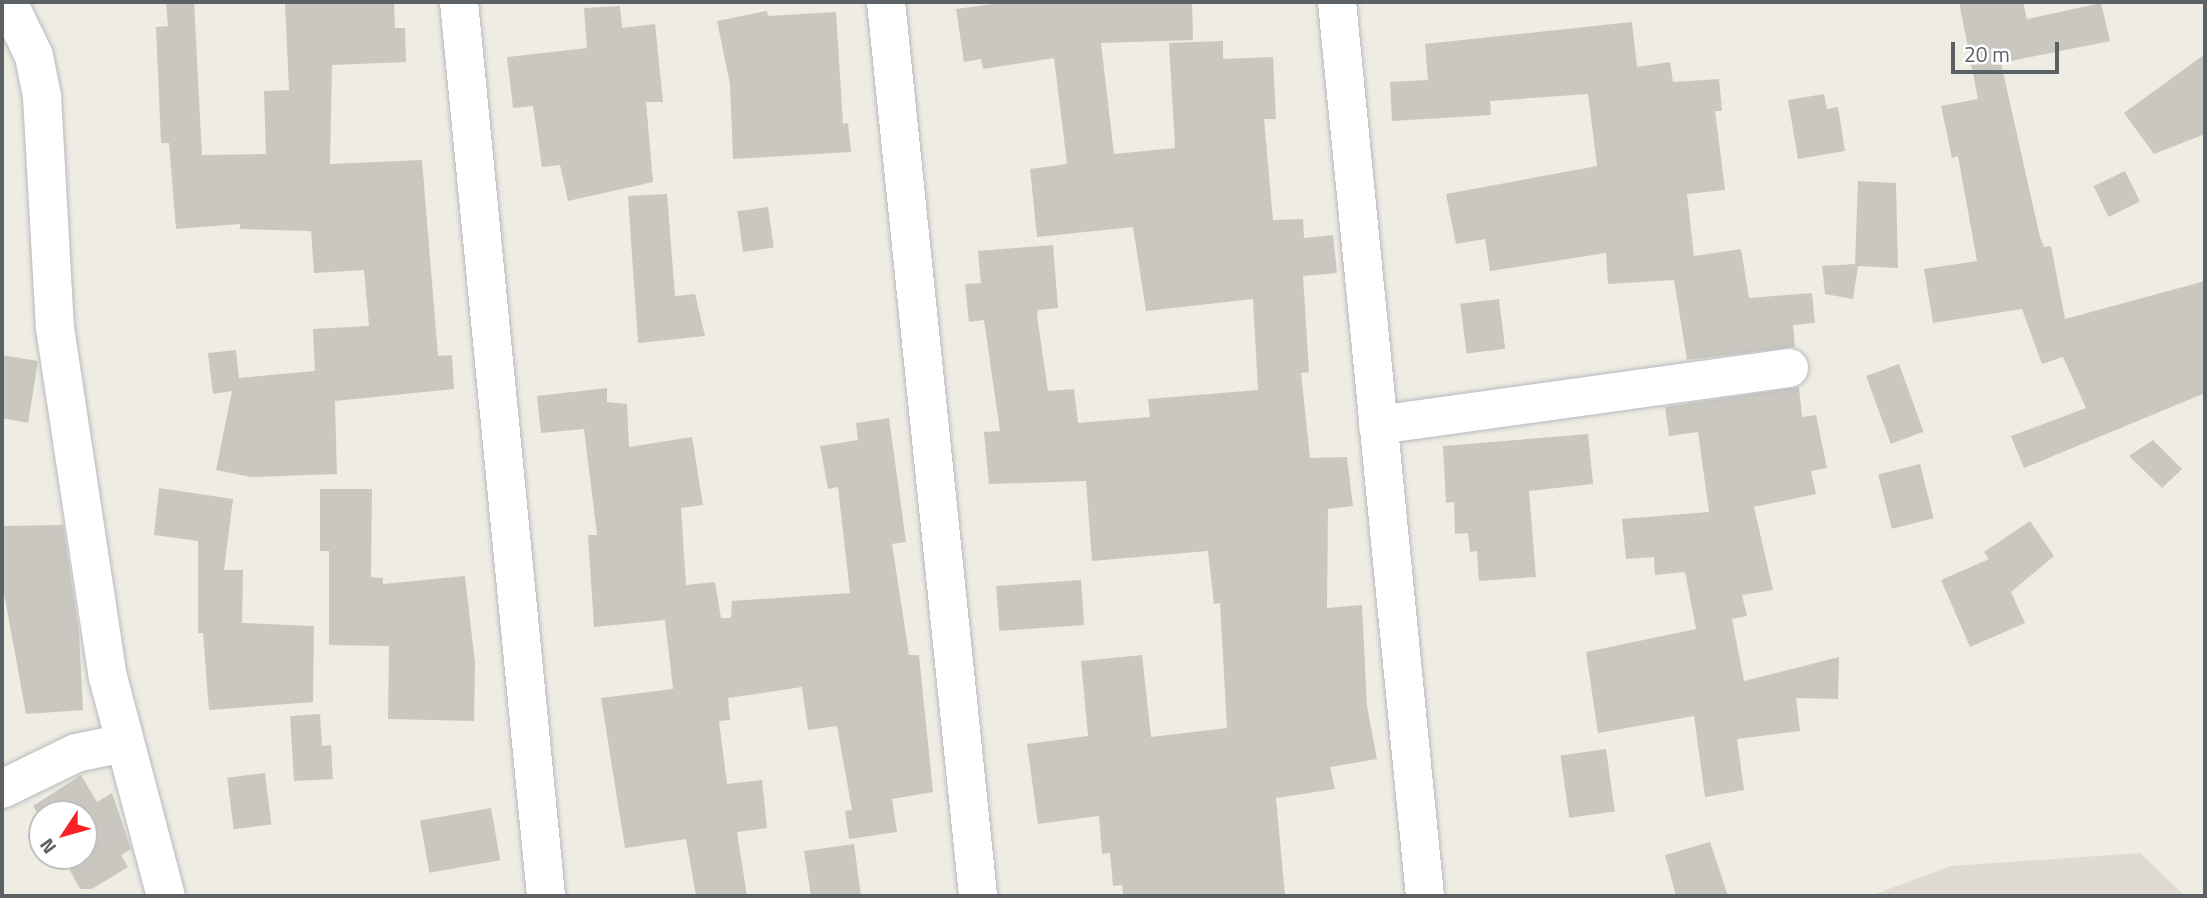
<!DOCTYPE html>
<style>
body{margin:0}
#map{position:relative;width:2207px;height:898px;overflow:hidden;background:#efece3;font-family:"Titillium Web",sans-serif}
div>[style]{position:absolute}
.education>*{inset:0;background:#dfdbd2}
.building>*{inset:0;background:#cac7c0;transform-origin:0 0}
.roads{filter:drop-shadow(0 0 2px #b6babf) drop-shadow(0 0 2px #b6babf)}
.minor>*{height:38px;margin:-19px;padding:0 19px;transform-origin:19px;border-radius:19px;background:#fff}
span{translate:-50% -50%;white-space:nowrap;text-align:center;line-height:1.15;-webkit-text-stroke:7px #fff;paint-order:stroke}
.frame{position:absolute;inset:0;border:4px solid #5b6165;pointer-events:none}
.north{position:absolute;left:28px;top:800px;width:70px;height:70px;box-sizing:border-box;background:#fff;border:2px solid #bdc0c1;border-radius:50%;rotate:234deg;font-size:19px;font-weight:700;line-height:28px;text-align:center;color:#5b6165}
.north::after{content:'';display:block;margin:auto;width:24px;height:32px;background:#f72223;clip-path:polygon(50% 0,100% 100%,50% 72%,0 100%)}
.scale{position:absolute;left:1951px;top:42px;width:108px;height:32px;box-sizing:border-box;border:4px solid #5b6165;border-top:0;padding-left:9px;font-size:21px;line-height:24px;white-space:nowrap;color:#5b6165;-webkit-text-stroke:5px #fff;paint-order:stroke}
</style>
<div id="map">
<div class="education">
<i style="clip-path:polygon(2140px 853px,2185px 896px,1870px 896px,1951px 866px)"></i>
</div>
<div class="building">
<i style="clip-path:polygon(194px 2px,202px 155px,266px 154px,264px 91px,289px 90px,285px 3px,394px 2px,395px 28px,405px 28px,406px 62px,332px 65px,330px 164px,422px 160px,438px 356px,452px 355px,454px 389px,335px 401px,337px 474px,251px 477px,216px 470px,232px 391px,213px 394px,208px 353px,236px 350px,239px 378px,315px 371px,313px 329px,369px 326px,364px 270px,314px 273px,311px 231px,240px 229px,240px 224px,176px 229px,169px 143px,161px 143px,156px 27px,168px 26px,166px 3px)"></i>
<i style="clip-path:polygon(1008px 2px,1192px 2px,1193px 40px,1101px 43px,1114px 154px,1175px 148px,1169px 43px,1223px 41px,1223px 59px,1273px 57px,1276px 119px,1264px 119px,1273px 220px,1303px 219px,1304px 238px,1333px 235px,1337px 273px,1303px 276px,1309px 372px,1301px 373px,1310px 458px,1347px 457px,1353px 506px,1328px 509px,1327px 608px,1362px 605px,1367px 706px,1377px 759px,1330px 767px,1335px 789px,1276px 798px,1285px 896px,1123px 896px,1122px 885px,1113px 886px,1110px 853px,1102px 854px,1099px 816px,1038px 824px,1027px 744px,1088px 736px,1081px 661px,1142px 655px,1151px 737px,1227px 728px,1220px 603px,1214px 604px,1208px 551px,1092px 561px,1086px 481px,989px 484px,984px 432px,1000px 431px,984px 320px,969px 322px,965px 284px,981px 283px,978px 251px,1053px 245px,1058px 308px,1038px 310px,1037px 316px,1048px 391px,1074px 389px,1078px 423px,1150px 417px,1148px 399px,1258px 390px,1253px 299px,1146px 311px,1133px 227px,1037px 237px,1030px 169px,1067px 164px,1054px 58px,983px 69px,981px 59px,964px 62px,956px 9px)"></i>
<i style="clip-path:polygon(1959px 2px,2023px 2px,2027px 19px,2101px 3px,2110px 41px,2001px 63px,2040px 237px,2044px 247px,2051px 246px,2065px 319px,2205px 281px,2205px 393px,2024px 468px,2011px 436px,2086px 408px,2063px 357px,2042px 364px,2022px 309px,1933px 323px,1924px 269px,1977px 261px,1958px 156px,1952px 158px,1941px 106px,1978px 99px)"></i>
<i style="clip-path:polygon(620px 6px,622px 28px,655px 24px,663px 102px,646px 102px,653px 182px,568px 201px,560px 165px,542px 167px,533px 106px,513px 108px,507px 57px,587px 48px,584px 8px)"></i>
<i style="clip-path:polygon(767px 11px,768px 16px,836px 12px,843px 124px,848px 123px,851px 152px,733px 159px,730px 84px,717px 21px)"></i>
<i style="clip-path:polygon(1632px 22px,1637px 67px,1670px 62px,1673px 82px,1719px 79px,1722px 111px,1715px 111px,1725px 190px,1687px 194px,1694px 256px,1741px 249px,1749px 298px,1812px 293px,1815px 323px,1793px 325px,1795px 347px,1687px 360px,1674px 280px,1608px 284px,1606px 253px,1490px 271px,1485px 239px,1456px 244px,1446px 194px,1597px 166px,1588px 94px,1490px 101px,1491px 115px,1392px 121px,1390px 82px,1428px 80px,1425px 44px)"></i>
<i style="clip-path:polygon(2205px 54px,2205px 134px,2154px 154px,2124px 113px)"></i>
<i style="clip-path:polygon(1824px 94px,1827px 109px,1838px 107px,1845px 151px,1798px 159px,1788px 100px)"></i>
<i style="left:2125px;top:171px;width:34px;height:35px;rotate:64deg"></i>
<i style="clip-path:polygon(1858px 181px,1896px 183px,1898px 268px,1858px 266px,1853px 299px,1825px 294px,1822px 266px,1855px 264px)"></i>
<i style="clip-path:polygon(667px 194px,675px 296px,695px 294px,705px 336px,638px 343px,628px 196px)"></i>
<i style="left:768px;top:207px;width:41px;height:31px;rotate:82deg"></i>
<i style="left:1499px;top:299px;width:50px;height:39px;rotate:83deg"></i>
<i style="clip-path:polygon(2px 355px,38px 361px,28px 423px,2px 418px)"></i>
<i style="left:1899px;top:364px;width:72px;height:35px;rotate:70deg"></i>
<i style="clip-path:polygon(1799px 387px,1802px 417px,1816px 415px,1827px 468px,1811px 471px,1816px 494px,1754px 507px,1773px 590px,1742px 595px,1747px 616px,1732px 619px,1744px 681px,1839px 657px,1838px 699px,1796px 698px,1800px 731px,1737px 739px,1744px 790px,1705px 797px,1694px 716px,1598px 733px,1586px 652px,1696px 629px,1685px 572px,1655px 575px,1654px 557px,1626px 559px,1622px 519px,1709px 512px,1698px 432px,1669px 436px,1665px 407px)"></i>
<i style="clip-path:polygon(607px 388px,607px 402px,627px 404px,629px 447px,692px 437px,703px 505px,681px 508px,686px 585px,715px 582px,721px 618px,731px 618px,732px 601px,850px 593px,838px 487px,828px 489px,820px 446px,858px 440px,856px 423px,889px 418px,906px 542px,892px 544px,909px 655px,919px 655px,933px 792px,892px 799px,897px 832px,849px 839px,845px 811px,852px 810px,837px 726px,808px 730px,802px 687px,728px 698px,730px 720px,719px 721px,727px 784px,762px 780px,767px 828px,737px 832px,747px 896px,696px 896px,686px 839px,625px 848px,601px 698px,673px 689px,665px 620px,594px 627px,588px 535px,597px 535px,584px 429px,541px 433px,537px 396px)"></i>
<i style="clip-path:polygon(1588px 434px,1593px 484px,1529px 491px,1536px 577px,1479px 581px,1477px 551px,1470px 552px,1468px 533px,1455px 534px,1454px 502px,1446px 503px,1443px 446px)"></i>
<i style="clip-path:polygon(2153px 440px,2182px 469px,2162px 488px,2129px 456px)"></i>
<i style="left:1920px;top:464px;width:56px;height:43px;rotate:76deg"></i>
<i style="clip-path:polygon(159px 488px,233px 499px,224px 570px,243px 570px,242px 623px,314px 626px,313px 702px,209px 710px,203px 633px,198px 633px,198px 541px,154px 535px)"></i>
<i style="clip-path:polygon(320px 489px,372px 489px,371px 577px,383px 578px,383px 584px,465px 576px,475px 663px,474px 721px,388px 719px,389px 646px,329px 645px,329px 551px,320px 551px)"></i>
<i style="clip-path:polygon(2030px 521px,2054px 556px,2011px 592px,2025px 623px,1970px 647px,1941px 580px,1989px 559px,1984px 552px)"></i>
<i style="clip-path:polygon(63px 525px,79px 632px,83px 710px,26px 714px,2px 582px,2px 526px)"></i>
<i style="left:1081px;top:580px;width:45px;height:85px;rotate:86deg"></i>
<i style="clip-path:polygon(320px 714px,322px 746px,331px 745px,333px 779px,294px 781px,290px 716px)"></i>
<i style="left:1606px;top:749px;width:63px;height:46px;rotate:82deg"></i>
<i style="left:265px;top:773px;width:52px;height:38px;rotate:83deg"></i>
<i style="clip-path:polygon(81px 775px,97px 802px,112px 793px,131px 849px,121px 855px,128px 867px,92px 889px,80px 889px,62px 856px,84px 856px,84px 814px,42px 814px,42px 821px,33px 806px)"></i>
<i style="left:491px;top:808px;width:53px;height:72px;rotate:80deg"></i>
<i style="clip-path:polygon(1710px 842px,1728px 896px,1676px 896px,1665px 855px)"></i>
<i style="clip-path:polygon(854px 844px,861px 896px,811px 896px,804px 851px)"></i>
</div>
<div class="roads">
<div class="minor">
<i style="left:8px;top:2px;width:60px;rotate:64.3deg"></i>
<i style="left:34px;top:56px;width:41px;rotate:78.7deg"></i>
<i style="left:42px;top:96px;width:232px;rotate:86.8deg"></i>
<i style="left:55px;top:328px;width:353px;rotate:81.4deg"></i>
<i style="left:108px;top:677px;width:227px;rotate:75.2deg"></i>
<i style="left:459px;top:2px;width:898px;rotate:84.44deg"></i>
<i style="left:886px;top:2px;width:899px;rotate:84.12deg"></i>
<i style="left:1337px;top:2px;width:898px;rotate:84.38deg"></i>
<i style="left:1378px;top:425px;width:415px;rotate:-7.9deg"></i>
<i style="left:2px;top:789px;width:82px;rotate:-25.9deg"></i>
<i style="left:76px;top:753px;width:49px;rotate:-11.8deg"></i>
</div>
</div>
<div class="frame"></div>
<div class="north">N</div>
<div class="scale">20 m</div>
</div>
